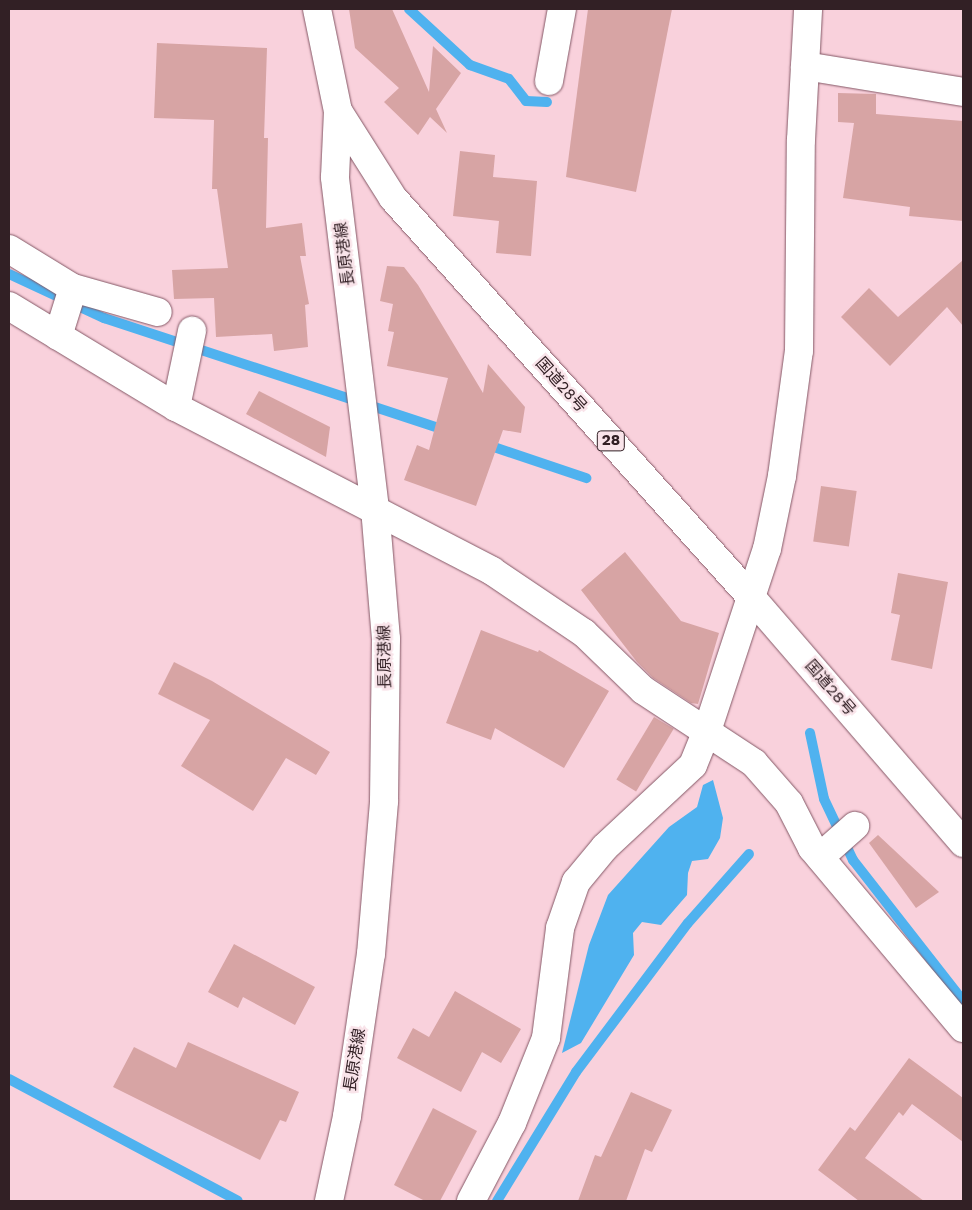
<!DOCTYPE html>
<meta charset="utf-8">
<style>
body{margin:0}
#map{position:relative;width:972px;height:1210px;overflow:hidden;background:#f9d1dc;font-family:"Work Sans","Noto Sans JP",sans-serif}
div>[style]{position:absolute}
.water>*{inset:0;background:#4fb2ef}
.stream>*{height:10px;margin:-5px;padding:0 5px;transform-origin:5px;border-radius:5px;background:#4fb2ef}
.building>*{inset:0;background:#d7a4a4;transform-origin:0 0}
.roads{filter:drop-shadow(0 0 1px #845866) drop-shadow(0 0 1px #845866)}
.minor>*{height:28px;margin:-14px;padding:0 14px;transform-origin:14px;border-radius:14px;background:#fff}
.major>*{height:28px;margin:-14px;padding:0 14px;transform-origin:14px;border-radius:14px;background:#fff}
.highway>*{height:28px;margin:-14px;padding:0 14px;transform-origin:14px;border-radius:14px;background:#fff}
span{translate:-50% -50%;white-space:nowrap;text-align:center;line-height:1.15;-webkit-text-stroke:5px #f9e4ea;paint-order:stroke}
.shield-label span{padding:1px 4px;background:#f9e4ea;border:1px solid;border-radius:4px;-webkit-text-stroke-width:0}
.shield-label{font-size:15px;color:#322025;font-weight:700}
.street-label{font-size:16px;color:#322025}
.frame{position:absolute;inset:0;border:10px solid #322025;pointer-events:none}
</style>
<div id="map">
<div class="water">
<i style="clip-path:polygon(713px 780px,723px 818px,720px 838px,708px 859px,692px 861px,688px 873px,687px 895px,661px 925px,642px 922px,633px 933px,634px 955px,581px 1043px,562px 1053px,589px 945px,608px 895px,669px 827px,697px 807px,703px 785px)"></i>
</div>
<div class="stream">
<i style="left:409px;top:9px;width:83px;rotate:42.6deg"></i>
<i style="left:470px;top:65px;width:41px;rotate:19.7deg"></i>
<i style="left:509px;top:79px;width:28px;rotate:52deg"></i>
<i style="left:526px;top:101px;width:21px;rotate:3deg"></i>
<i style="left:9px;top:274px;width:105px;rotate:24.9deg"></i>
<i style="left:104px;top:318px;width:361px;rotate:18.2deg"></i>
<i style="left:485px;top:444px;width:107px;rotate:18.6deg"></i>
<i style="left:810px;top:733px;width:67px;rotate:78deg"></i>
<i style="left:824px;top:799px;width:68px;rotate:64.6deg"></i>
<i style="left:853px;top:860px;width:179px;rotate:52deg"></i>
<i style="left:9px;top:1079px;width:259px;rotate:28deg"></i>
<i style="left:497px;top:1201px;width:151px;rotate:-58.5deg"></i>
<i style="left:576px;top:1072px;width:186px;rotate:-53.1deg"></i>
<i style="left:688px;top:923px;width:92px;rotate:-48.5deg"></i>
</div>
<div class="building">
<i style="clip-path:polygon(349px 9px,392px 9px,429px 92px,433px 46px,461px 73px,436px 109px,447px 133px,430px 117px,418px 135px,384px 102px,399px 88px,355px 48px)"></i>
<i style="clip-path:polygon(588px 9px,672px 9px,636px 192px,566px 177px)"></i>
<i style="clip-path:polygon(157px 43px,267px 48px,264px 138px,268px 138px,266px 228px,302px 223px,306px 256px,300px 256px,309px 304px,305px 305px,308px 347px,274px 351px,272px 334px,216px 337px,214px 298px,174px 299px,172px 270px,228px 268px,217px 189px,212px 189px,214px 120px,154px 118px)"></i>
<i style="clip-path:polygon(838px 93px,876px 94px,876px 114px,963px 121px,963px 221px,909px 216px,910px 207px,843px 198px,854px 123px,838px 122px)"></i>
<i style="clip-path:polygon(460px 151px,495px 155px,493px 177px,537px 181px,531px 256px,496px 253px,499px 221px,453px 216px)"></i>
<i style="clip-path:polygon(963px 260px,963px 326px,947px 307px,890px 366px,841px 317px,869px 288px,898px 317px)"></i>
<i style="clip-path:polygon(387px 266px,404px 267px,418px 285px,483px 393px,488px 364px,525px 407px,521px 433px,503px 430px,476px 506px,404px 480px,417px 445px,429px 450px,448px 378px,387px 366px,394px 332px,388px 331px,393px 304px,380px 301px)"></i>
<i style="clip-path:polygon(259px 391px,330px 427px,326px 457px,246px 414px)"></i>
<i style="left:821px;top:486px;width:36px;height:56px;rotate:8deg"></i>
<i style="clip-path:polygon(625px 552px,681px 621px,719px 633px,698px 704px,691px 703px,653px 678px,637px 662px,581px 590px)"></i>
<i style="clip-path:polygon(898px 573px,948px 582px,932px 669px,891px 660px,900px 615px,891px 613px)"></i>
<i style="clip-path:polygon(481px 630px,538px 652px,539px 650px,609px 691px,564px 768px,495px 728px,491px 740px,446px 723px)"></i>
<i style="clip-path:polygon(174px 662px,212px 681px,330px 752px,316px 775px,286px 758px,253px 811px,181px 766px,210px 720px,158px 694px)"></i>
<i style="left:654px;top:717px;width:23px;height:73px;rotate:31deg"></i>
<i style="clip-path:polygon(878px 835px,939px 892px,916px 908px,869px 843px)"></i>
<i style="clip-path:polygon(234px 944px,315px 987px,295px 1025px,243px 997px,238px 1008px,208px 992px)"></i>
<i style="clip-path:polygon(455px 991px,521px 1029px,501px 1063px,482px 1052px,461px 1092px,397px 1058px,413px 1028px,429px 1037px)"></i>
<i style="clip-path:polygon(188px 1042px,299px 1092px,286px 1122px,280px 1120px,260px 1160px,113px 1087px,134px 1047px,176px 1068px)"></i>
<i style="clip-path:polygon(909px 1058px,963px 1098px,963px 1142px,912px 1104px,903px 1116px,899px 1112px,865px 1158px,924px 1201px,859px 1201px,818px 1170px,850px 1127px,855px 1131px)"></i>
<i style="clip-path:polygon(631px 1092px,672px 1110px,652px 1152px,645px 1149px,626px 1201px,578px 1201px,595px 1155px,601px 1157px)"></i>
<i style="clip-path:polygon(433px 1108px,477px 1131px,440px 1201px,425px 1201px,394px 1185px)"></i>
</div>
<div class="roads">
<div class="minor">
<i style="left:805px;top:66px;width:160px;rotate:9.3deg"></i>
<i style="left:549px;top:81px;width:73px;rotate:-79.8deg"></i>
<i style="left:9px;top:249px;width:75px;rotate:31.4deg"></i>
<i style="left:73px;top:288px;width:88px;rotate:15.8deg"></i>
<i style="left:9px;top:306px;width:195px;rotate:31.2deg"></i>
<i style="left:176px;top:407px;width:356px;rotate:27.4deg"></i>
<i style="left:492px;top:571px;width:111px;rotate:34deg"></i>
<i style="left:584px;top:633px;width:82px;rotate:44deg"></i>
<i style="left:643px;top:690px;width:133px;rotate:33.3deg"></i>
<i style="left:754px;top:763px;width:53px;rotate:48.8deg"></i>
<i style="left:789px;top:803px;width:51px;rotate:62.9deg"></i>
<i style="left:812px;top:848px;width:235px;rotate:50deg"></i>
<i style="left:58px;top:336px;width:50px;rotate:-72.6deg"></i>
<i style="left:176px;top:407px;width:78px;rotate:-78.1deg"></i>
<i style="left:820px;top:857px;width:47px;rotate:-41.5deg"></i>
<i style="left:471px;top:1201px;width:88px;rotate:-62.3deg"></i>
<i style="left:512px;top:1123px;width:92px;rotate:-68.2deg"></i>
<i style="left:546px;top:1038px;width:111px;rotate:-82.7deg"></i>
<i style="left:560px;top:928px;width:49px;rotate:-70.8deg"></i>
<i style="left:576px;top:882px;width:45px;rotate:-50.4deg"></i>
<i style="left:605px;top:847px;width:120px;rotate:-43deg"></i>
<i style="left:693px;top:765px;width:37px;rotate:-68deg"></i>
<i style="left:707px;top:731px;width:192px;rotate:-71.8deg"></i>
<i style="left:767px;top:549px;width:75px;rotate:-78.4deg"></i>
<i style="left:782px;top:476px;width:126px;rotate:-82.3deg"></i>
<i style="left:799px;top:351px;width:211px;rotate:-89.5deg"></i>
<i style="left:801px;top:140px;width:131px;rotate:-86.9deg"></i>
</div>
<div class="major">
<i style="left:329px;top:1201px;width:87px;rotate:-78deg"></i>
<i style="left:347px;top:1116px;width:164px;rotate:-81.6deg"></i>
<i style="left:371px;top:954px;width:154px;rotate:-85.1deg"></i>
<i style="left:384px;top:801px;width:162px;rotate:-89.3deg"></i>
<i style="left:386px;top:639px;width:130px;rotate:-94.8deg"></i>
<i style="left:375px;top:509px;width:334px;rotate:-96.9deg"></i>
<i style="left:335px;top:177px;width:66px;rotate:-87.4deg"></i>
</div>
<div class="highway">
<i style="left:317px;top:9px;width:104px;rotate:78.4deg"></i>
<i style="left:338px;top:111px;width:103px;rotate:57.7deg"></i>
<i style="left:393px;top:198px;width:536px;rotate:48.1deg"></i>
<i style="left:751px;top:597px;width:325px;rotate:49.2deg"></i>
</div>
</div>
<div class="shield-label">
<span style="left:611px;top:441px">28</span>
</div>
<div class="street-label">
<span style="left:345px;top:254px;rotate:-97deg">長原港線</span>
<span style="left:561px;top:385px;rotate:48deg">国道28号</span>
<span style="left:385px;top:657px;rotate:-91deg">長原港線</span>
<span style="left:830px;top:688px;rotate:49deg">国道28号</span>
<span style="left:355px;top:1060px;rotate:-81deg">長原港線</span>
</div>
<div class="frame"></div>
</div>
